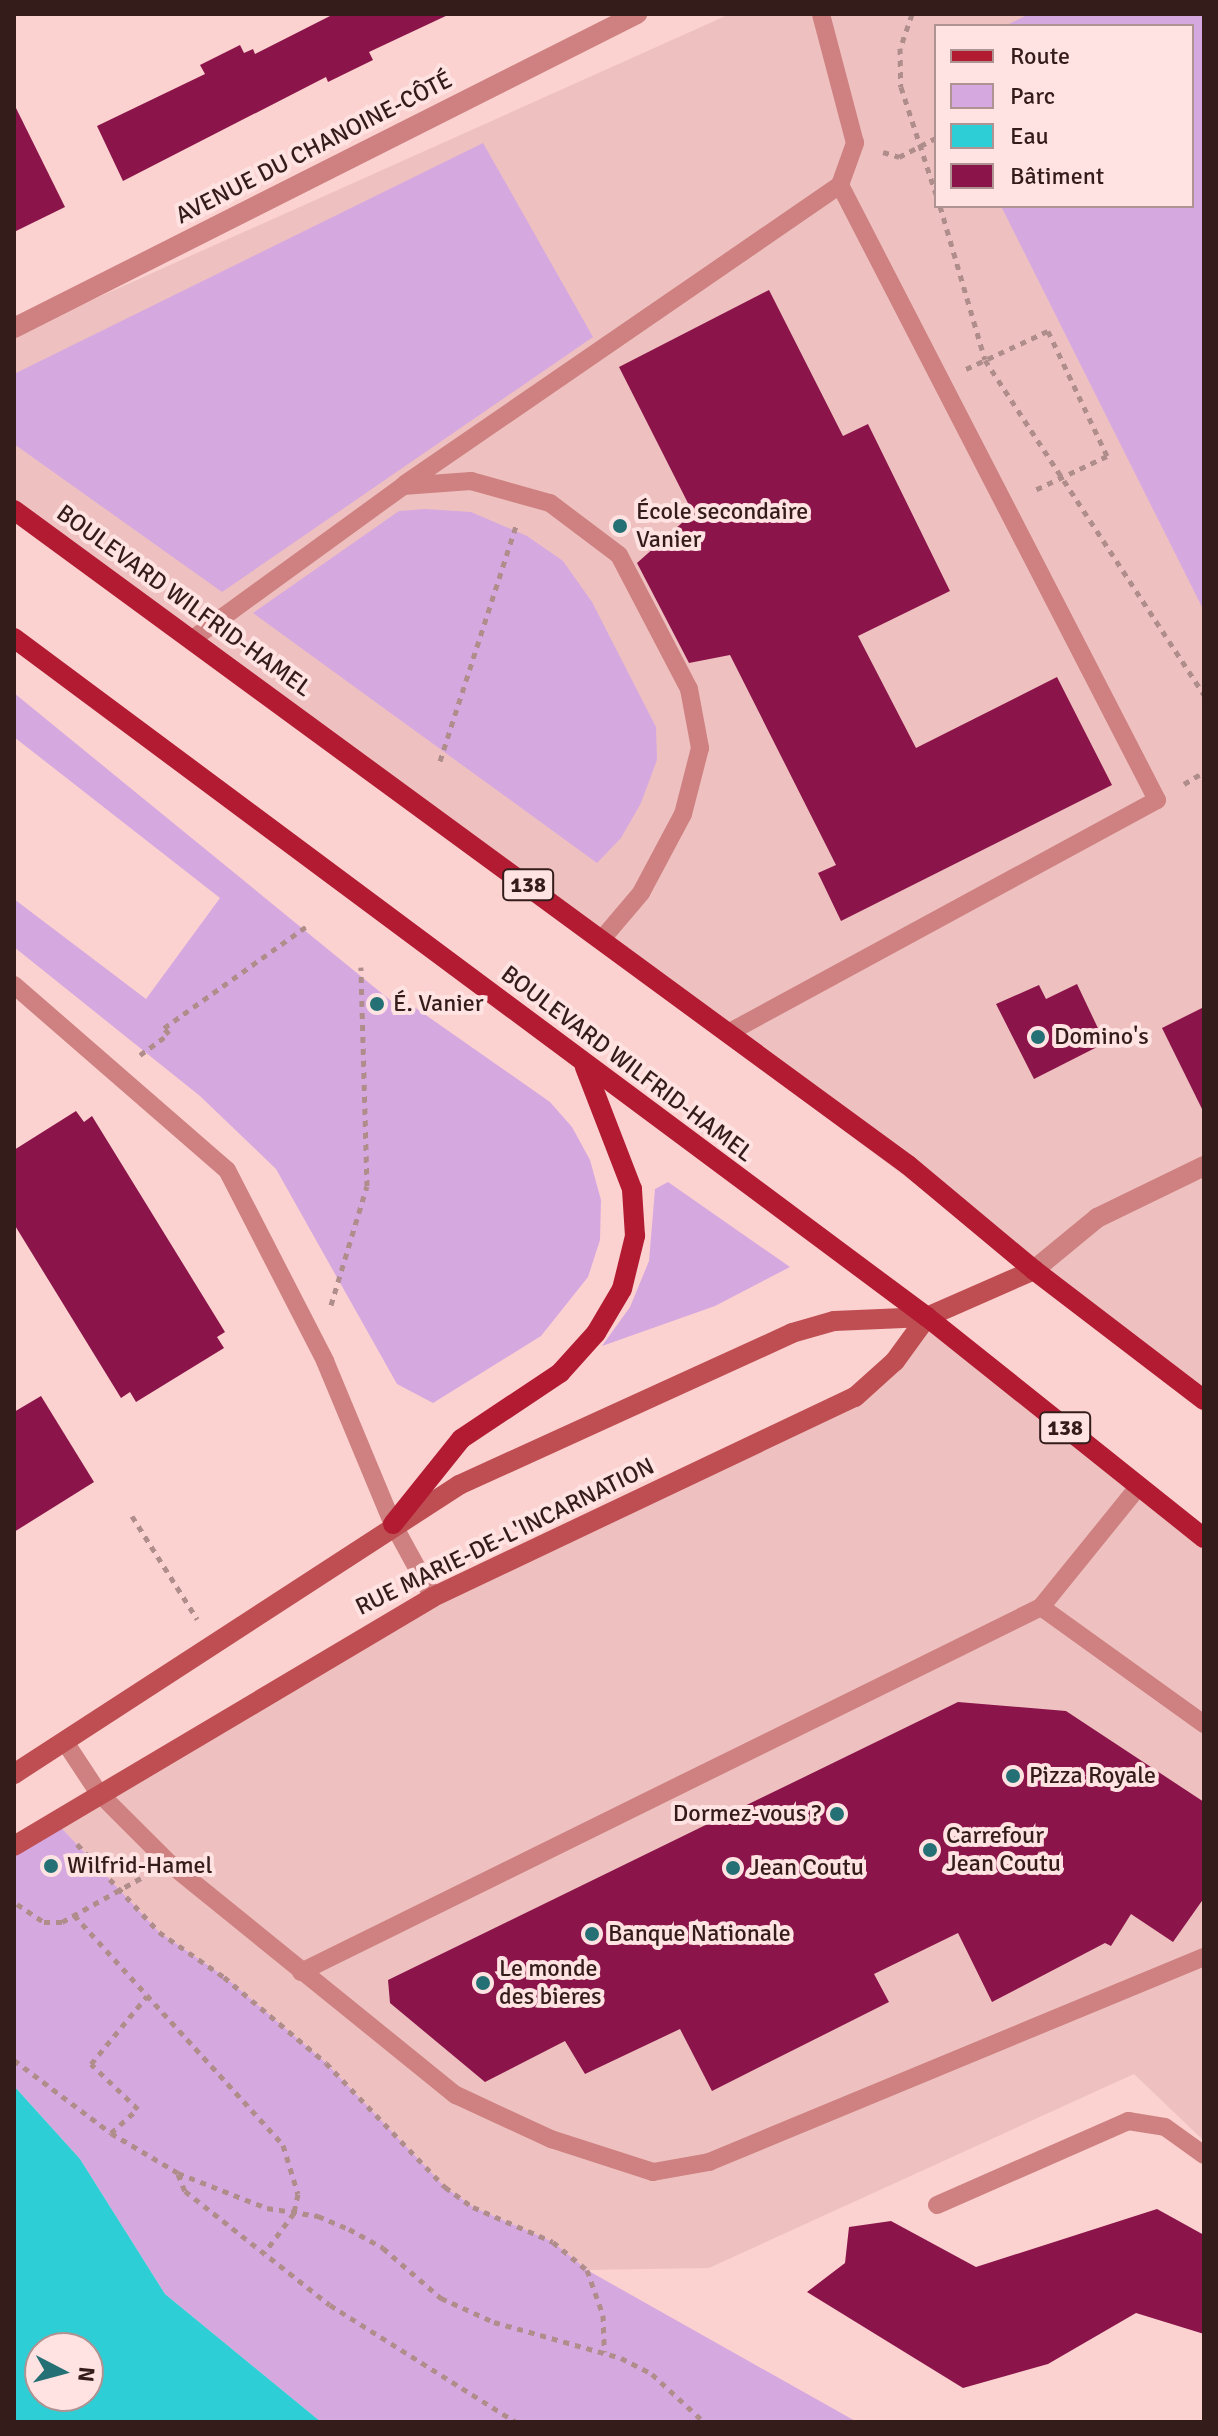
<!DOCTYPE html>
<meta charset="utf-8">
<style>
body{margin:0}
#map{position:relative;width:1218px;height:2436px;overflow:hidden;background:#fbd2d0;font-family:Signika,sans-serif}
div>[style]{position:absolute}
.built>*{inset:0;background:#eec1c0}
.green>*{inset:0;background:#d6a8e0}
.water>*{inset:0;background:#2eced6}
.building>*{inset:0;background:#8b154a}
.path>*{height:5px;margin-top:-2.5px;transform-origin:0;background:repeating-linear-gradient(90deg,#af8d8b 0 6px,transparent 0 12px)}
.service>*{height:18px;margin:-9px;padding:0 9px;transform-origin:9px;border-radius:9px;background:#ce8180}
.minor>*{height:20px;margin:-10px;padding:0 10px;transform-origin:10px;border-radius:10px;background:#ce8180}
.tertiary>*{height:20px;margin:-10px;padding:0 10px;transform-origin:10px;border-radius:10px;background:#ce8180}
.secondary>*{height:20px;margin:-10px;padding:0 10px;transform-origin:10px;border-radius:10px;background:#bf4e53}
.primary>*{height:20px;margin:-10px;padding:0 10px;transform-origin:10px;border-radius:10px;background:#b21b32}
.dots>*{width:22px;height:22px;translate:-50% -50%;box-sizing:border-box;border:4px solid #ffe3e2;border-radius:50%}
span{translate:-50% -50%;white-space:nowrap;text-align:center;line-height:1.15;-webkit-text-stroke:8px #ffe3e2;paint-order:stroke}
.shield-label span{padding:2px 6px;background:#ffe3e2;border:2px solid;border-radius:6px;-webkit-text-stroke-width:0}
.shield-label{font-size:22px;color:#341c1b;font-weight:700}
.street-label{font-size:24px;color:#341c1b}
.poi-label{font-size:24px;color:#341c1b}
.left{translate:0 -50%;text-align:left}
.right{translate:-100% -50%;text-align:right}
.frame{position:absolute;inset:0;border:16px solid #341c1b;pointer-events:none}
.legend{position:absolute;left:934px;top:24px;width:260px;height:184px;box-sizing:border-box;background:#ffe3e2;border:2px solid #ae9392;margin:0;padding:10px 14px;list-style:none;font-size:24px;color:#341c1b}
.legend li{display:flex;align-items:center;gap:16px;height:40px}
.legend b{width:40px;border:2px solid #ae9392}
.north{position:absolute;left:24px;top:2332px;width:80px;height:80px;box-sizing:border-box;background:#ffe3e2;border:2px solid #ae9392;border-radius:50%;rotate:96deg;font-size:22px;font-weight:700;line-height:32px;text-align:center;color:#341c1b}
.north::after{content:'';display:block;margin:auto;width:28px;height:36px;background:#257074;clip-path:polygon(50% 0,100% 100%,50% 72%,0 100%)}
</style>
<div id="map">
<div class="built">
<i style="clip-path:polygon(evenodd,730px 14px,1204px 14px,1204px 1400px,14px 510px,14px 335px,730px 14px,936px 26px,1192px 26px,1192px 206px,936px 206px,936px 26px)"></i>
<i style="clip-path:polygon(927px 1317px,1204px 1538px,1204px 2141px,1134px 2074px,709px 2268px,587px 2270px,553px 2242px,473px 2207px,445px 2187px,326px 2063px,225px 1977px,159px 1932px,54px 1820px,385px 1623px,855px 1397px)"></i>
</div>
<div class="green">
<i style="clip-path:polygon(1029px 14px,1204px 14px,1204px 611px,1001px 206px,1192px 206px,1192px 26px,1005px 26px)"></i>
<i style="clip-path:polygon(483px 143px,593px 337px,222px 592px,14px 444px,14px 374px)"></i>
<i style="clip-path:polygon(425px 509px,471px 512px,527px 536px,563px 561px,592px 602px,656px 727px,657px 760px,641px 803px,621px 838px,597px 863px,253px 613px,399px 511px)"></i>
<i style="clip-path:polygon(14px 693px,401px 1009px,410px 1004px,550px 1102px,572px 1127px,590px 1160px,601px 1200px,600px 1240px,588px 1277px,541px 1336px,433px 1403px,397px 1384px,276px 1169px,200px 1096px,14px 947px,14px 899px,146px 999px,220px 898px,14px 737px)"></i>
<i style="clip-path:polygon(668px 1182px,790px 1267px,715px 1306px,602px 1346px,630px 1307px,649px 1261px,655px 1189px)"></i>
<i style="clip-path:polygon(54px 1820px,159px 1932px,225px 1977px,326px 2063px,445px 2187px,473px 2207px,553px 2242px,587px 2270px,857px 2422px,321px 2422px,165px 2294px,80px 2159px,14px 2086px,14px 1846px)"></i>
</div>
<div class="water">
<i style="clip-path:polygon(evenodd,14px 2086px,80px 2159px,165px 2294px,321px 2422px,14px 2422px,14px 2086px,40px 2348px,88px 2348px,88px 2396px,40px 2396px,40px 2348px)"></i>
</div>
<div class="building">
<i style="clip-path:polygon(334px 14px,450px 14px,369px 52px,373px 60px,328px 82px,326px 77px,123px 181px,97px 126px,205px 74px,200px 65px,240px 45px,244px 53px,253px 49px,255px 54px)"></i>
<i style="clip-path:polygon(14px 104px,65px 207px,14px 232px)"></i>
<i style="clip-path:polygon(769px 290px,843px 436px,868px 424px,950px 591px,858px 636px,916px 748px,1057px 677px,1112px 785px,841px 921px,818px 873px,836px 865px,730px 655px,689px 663px,637px 563px,693px 513px,619px 367px)"></i>
<i style="clip-path:polygon(1077px 984px,1105px 1043px,1034px 1079px,996px 1004px,1039px 985px,1046px 999px)"></i>
<i style="clip-path:polygon(1204px 1007px,1204px 1113px,1162px 1028px)"></i>
<i style="clip-path:polygon(76px 1111px,84px 1122px,92px 1116px,225px 1332px,217px 1337px,224px 1348px,136px 1402px,130px 1392px,121px 1398px,14px 1224px,14px 1150px)"></i>
<i style="clip-path:polygon(41px 1396px,94px 1482px,14px 1532px,14px 1412px)"></i>
<i style="clip-path:polygon(958px 1702px,1066px 1711px,1204px 1802px,1204px 1898px,1173px 1942px,1131px 1914px,1111px 1946px,1105px 1943px,992px 2002px,958px 1933px,874px 1974px,889px 2002px,712px 2091px,680px 2029px,585px 2074px,565px 2041px,485px 2082px,390px 2003px,388px 1980px)"></i>
<i style="clip-path:polygon(1157px 2209px,1204px 2235px,1204px 2334px,1136px 2313px,1048px 2364px,963px 2388px,807px 2292px,845px 2263px,849px 2227px,891px 2221px,976px 2267px)"></i>
</div>
<div class="path">
<i style="left:912px;top:14px;width:36px;rotate:109deg"></i>
<i style="left:900px;top:48px;width:39px;rotate:89deg"></i>
<i style="left:901px;top:87px;width:113px;rotate:71.9deg"></i>
<i style="left:883px;top:152px;width:17px;rotate:17deg"></i>
<i style="left:899px;top:157px;width:42px;rotate:-27.2deg"></i>
<i style="left:940px;top:206px;width:160px;rotate:73.7deg"></i>
<i style="left:985px;top:360px;width:400px;rotate:56.8deg"></i>
<i style="left:966px;top:369px;width:90px;rotate:-24.9deg"></i>
<i style="left:1048px;top:331px;width:138px;rotate:64.7deg"></i>
<i style="left:1107px;top:456px;width:82px;rotate:154.7deg"></i>
<i style="left:440px;top:761px;width:247px;rotate:-72.1deg"></i>
<i style="left:1184px;top:784px;width:23px;rotate:-31deg"></i>
<i style="left:140px;top:1055px;width:36px;rotate:-36deg"></i>
<i style="left:169px;top:1034px;width:8px;rotate:-130deg"></i>
<i style="left:164px;top:1028px;width:179px;rotate:-35.5deg"></i>
<i style="left:331px;top:1305px;width:124px;rotate:-73.2deg"></i>
<i style="left:367px;top:1186px;width:219px;rotate:-91.6deg"></i>
<i style="left:132px;top:1516px;width:122px;rotate:57.7deg"></i>
<i style="left:77px;top:1844px;width:120px;rotate:47deg"></i>
<i style="left:159px;top:1932px;width:79px;rotate:34.7deg"></i>
<i style="left:224px;top:1977px;width:133px;rotate:40.1deg"></i>
<i style="left:326px;top:2063px;width:172px;rotate:46.2deg"></i>
<i style="left:445px;top:2187px;width:34px;rotate:36deg"></i>
<i style="left:473px;top:2207px;width:87px;rotate:23.6deg"></i>
<i style="left:553px;top:2242px;width:44px;rotate:39.5deg"></i>
<i style="left:587px;top:2270px;width:48px;rotate:70.4deg"></i>
<i style="left:603px;top:2315px;width:37px;rotate:88deg"></i>
<i style="left:17px;top:1904px;width:32px;rotate:34deg"></i>
<i style="left:44px;top:1922px;width:18px"></i>
<i style="left:62px;top:1922px;width:93px;rotate:-29.1deg"></i>
<i style="left:74px;top:1915px;width:311px;rotate:47.7deg"></i>
<i style="left:283px;top:2145px;width:51px;rotate:73deg"></i>
<i style="left:298px;top:2194px;width:19px;rotate:102deg"></i>
<i style="left:294px;top:2213px;width:49px;rotate:126.6deg"></i>
<i style="left:14px;top:2060px;width:121px;rotate:37deg"></i>
<i style="left:111px;top:2133px;width:78px;rotate:30.8deg"></i>
<i style="left:178px;top:2173px;width:96px;rotate:21.5deg"></i>
<i style="left:267px;top:2208px;width:52px;rotate:8.9deg"></i>
<i style="left:318px;top:2216px;width:34px;rotate:23deg"></i>
<i style="left:349px;top:2229px;width:39px;rotate:29deg"></i>
<i style="left:383px;top:2248px;width:77px;rotate:40.8deg"></i>
<i style="left:441px;top:2298px;width:58px;rotate:24.4deg"></i>
<i style="left:494px;top:2322px;width:132px;rotate:15.8deg"></i>
<i style="left:621px;top:2358px;width:35px;rotate:27deg"></i>
<i style="left:652px;top:2374px;width:71px;rotate:42.7deg"></i>
<i style="left:111px;top:2133px;width:36px;rotate:-42deg"></i>
<i style="left:138px;top:2109px;width:65px;rotate:-136.2deg"></i>
<i style="left:91px;top:2064px;width:88px;rotate:-50.5deg"></i>
<i style="left:178px;top:2174px;width:18px;rotate:68deg"></i>
<i style="left:185px;top:2191px;width:184px;rotate:38.2deg"></i>
<i style="left:330px;top:2305px;width:220px;rotate:32.2deg"></i>
</div>
<div class="service">
<i style="left:405px;top:484px;width:528px;rotate:-34.5deg"></i>
<i style="left:840px;top:185px;width:45px;rotate:-70.3deg"></i>
<i style="left:855px;top:143px;width:133px;rotate:-104.8deg"></i>
<i style="left:194px;top:638px;width:258px;rotate:-36deg"></i>
<i style="left:403px;top:486px;width:68px;rotate:-4.2deg"></i>
<i style="left:471px;top:481px;width:82px;rotate:15.6deg"></i>
<i style="left:550px;top:503px;width:86px;rotate:37deg"></i>
<i style="left:619px;top:555px;width:151px;rotate:62.4deg"></i>
<i style="left:689px;top:689px;width:60px;rotate:79.4deg"></i>
<i style="left:700px;top:748px;width:68px;rotate:104.4deg"></i>
<i style="left:683px;top:814px;width:89px;rotate:118deg"></i>
<i style="left:641px;top:893px;width:60px;rotate:130.3deg"></i>
<i style="left:14px;top:985px;width:282px;rotate:41deg"></i>
<i style="left:227px;top:1170px;width:215px;rotate:62.8deg"></i>
<i style="left:325px;top:1361px;width:177px;rotate:67.4deg"></i>
<i style="left:393px;top:1524px;width:83px;rotate:61.3deg"></i>
<i style="left:728px;top:1033px;width:488px;rotate:-28.5deg"></i>
<i style="left:1157px;top:800px;width:692px;rotate:-117.27deg"></i>
<i style="left:1041px;top:1607px;width:201px;rotate:35.7deg"></i>
<i style="left:65px;top:1742px;width:60px;rotate:56.6deg"></i>
<i style="left:98px;top:1792px;width:100px;rotate:45deg"></i>
<i style="left:169px;top:1863px;width:369px;rotate:39deg"></i>
<i style="left:456px;top:2095px;width:105px;rotate:24.9deg"></i>
<i style="left:551px;top:2139px;width:107px;rotate:17.9deg"></i>
<i style="left:653px;top:2172px;width:57px;rotate:-10.1deg"></i>
<i style="left:709px;top:2162px;width:536px;rotate:-22.5deg"></i>
<i style="left:301px;top:1972px;width:825px;rotate:-26.25deg"></i>
<i style="left:1041px;top:1607px;width:156px;rotate:-51deg"></i>
<i style="left:937px;top:2205px;width:209px;rotate:-23.7deg"></i>
<i style="left:1128px;top:2121px;width:37px;rotate:9deg"></i>
<i style="left:1165px;top:2127px;width:48px;rotate:35.7deg"></i>
</div>
<div class="minor">
<i style="left:14px;top:328px;width:698px;rotate:-26.75deg"></i>
</div>
<div class="tertiary">
<i style="left:1034px;top:1270px;width:82px;rotate:-39.5deg"></i>
<i style="left:1097px;top:1218px;width:119px;rotate:-25.9deg"></i>
</div>
<div class="secondary">
<i style="left:14px;top:1774px;width:531px;rotate:-33deg"></i>
<i style="left:459px;top:1485px;width:366px;rotate:-24.5deg"></i>
<i style="left:792px;top:1333px;width:44px;rotate:-15.9deg"></i>
<i style="left:834px;top:1321px;width:93px;rotate:-2.5deg"></i>
<i style="left:927px;top:1317px;width:117px;rotate:-23.7deg"></i>
<i style="left:14px;top:1846px;width:487px;rotate:-30.7deg"></i>
<i style="left:433px;top:1597px;width:467px;rotate:-25.4deg"></i>
<i style="left:855px;top:1397px;width:54px;rotate:-42deg"></i>
<i style="left:895px;top:1361px;width:54px;rotate:-54deg"></i>
</div>
<div class="primary">
<i style="left:14px;top:510px;width:1108px;rotate:36.23deg"></i>
<i style="left:908px;top:1165px;width:164px;rotate:39.8deg"></i>
<i style="left:1034px;top:1270px;width:214px;rotate:37.4deg"></i>
<i style="left:14px;top:638px;width:1138px;rotate:36.64deg"></i>
<i style="left:927px;top:1317px;width:354px;rotate:38.6deg"></i>
<i style="left:393px;top:1524px;width:109px;rotate:-51.3deg"></i>
<i style="left:461px;top:1439px;width:119px;rotate:-33.7deg"></i>
<i style="left:560px;top:1373px;width:54px;rotate:-48deg"></i>
<i style="left:596px;top:1333px;width:51px;rotate:-59.4deg"></i>
<i style="left:622px;top:1289px;width:55px;rotate:-76.2deg"></i>
<i style="left:635px;top:1236px;width:47px;rotate:-93.7deg"></i>
<i style="left:632px;top:1189px;width:131px;rotate:-111.1deg"></i>
</div>
<div class="dots">
<i style="left:620px;top:526px;background:#257074"></i>
<i style="left:377px;top:1004px;background:#257074"></i>
<i style="left:1038px;top:1037px;background:#257074"></i>
<i style="left:1013px;top:1776px;background:#257074"></i>
<i style="left:837px;top:1814px;background:#257074"></i>
<i style="left:930px;top:1850px;background:#257074"></i>
<i style="left:51px;top:1866px;background:#257074"></i>
<i style="left:733px;top:1868px;background:#257074"></i>
<i style="left:592px;top:1934px;background:#257074"></i>
<i style="left:483px;top:1983px;background:#257074"></i>
</div>
<div class="shield-label">
<span style="left:528px;top:885px">138</span>
<span style="left:1065px;top:1428px">138</span>
</div>
<div class="street-label">
<span style="left:314px;top:148px;rotate:-27deg">AVENUE DU CHANOINE-CÔTÉ</span>
<span style="left:184px;top:601px;rotate:36deg">BOULEVARD WILFRID-HAMEL</span>
<span style="left:627px;top:1064px;rotate:37deg">BOULEVARD WILFRID-HAMEL</span>
<span style="left:505px;top:1537px;rotate:-26deg">RUE MARIE-DE-L'INCARNATION</span>
</div>
<div class="poi-label">
<span class="left" style="left:636px;top:526px">École secondaire<br>Vanier</span>
<span class="left" style="left:393px;top:1004px">É. Vanier</span>
<span class="left" style="left:1054px;top:1037px">Domino's</span>
<span class="left" style="left:1029px;top:1776px">Pizza Royale</span>
<span class="right" style="left:821px;top:1814px">Dormez-vous ?</span>
<span class="left" style="left:946px;top:1850px">Carrefour<br>Jean Coutu</span>
<span class="left" style="left:67px;top:1866px">Wilfrid-Hamel</span>
<span class="left" style="left:749px;top:1868px">Jean Coutu</span>
<span class="left" style="left:608px;top:1934px">Banque Nationale</span>
<span class="left" style="left:499px;top:1983px">Le monde<br>des bieres</span>
</div>
<div class="frame"></div>
<ul class="legend">
<li><b style="height:10px;background:#b21b32"></b>Route</li>
<li><b style="height:22px;background:#d6a8e0"></b>Parc</li>
<li><b style="height:22px;background:#2eced6"></b>Eau</li>
<li><b style="height:22px;background:#8b154a"></b>Bâtiment</li>
</ul>
<div class="north">N</div>
</div>
